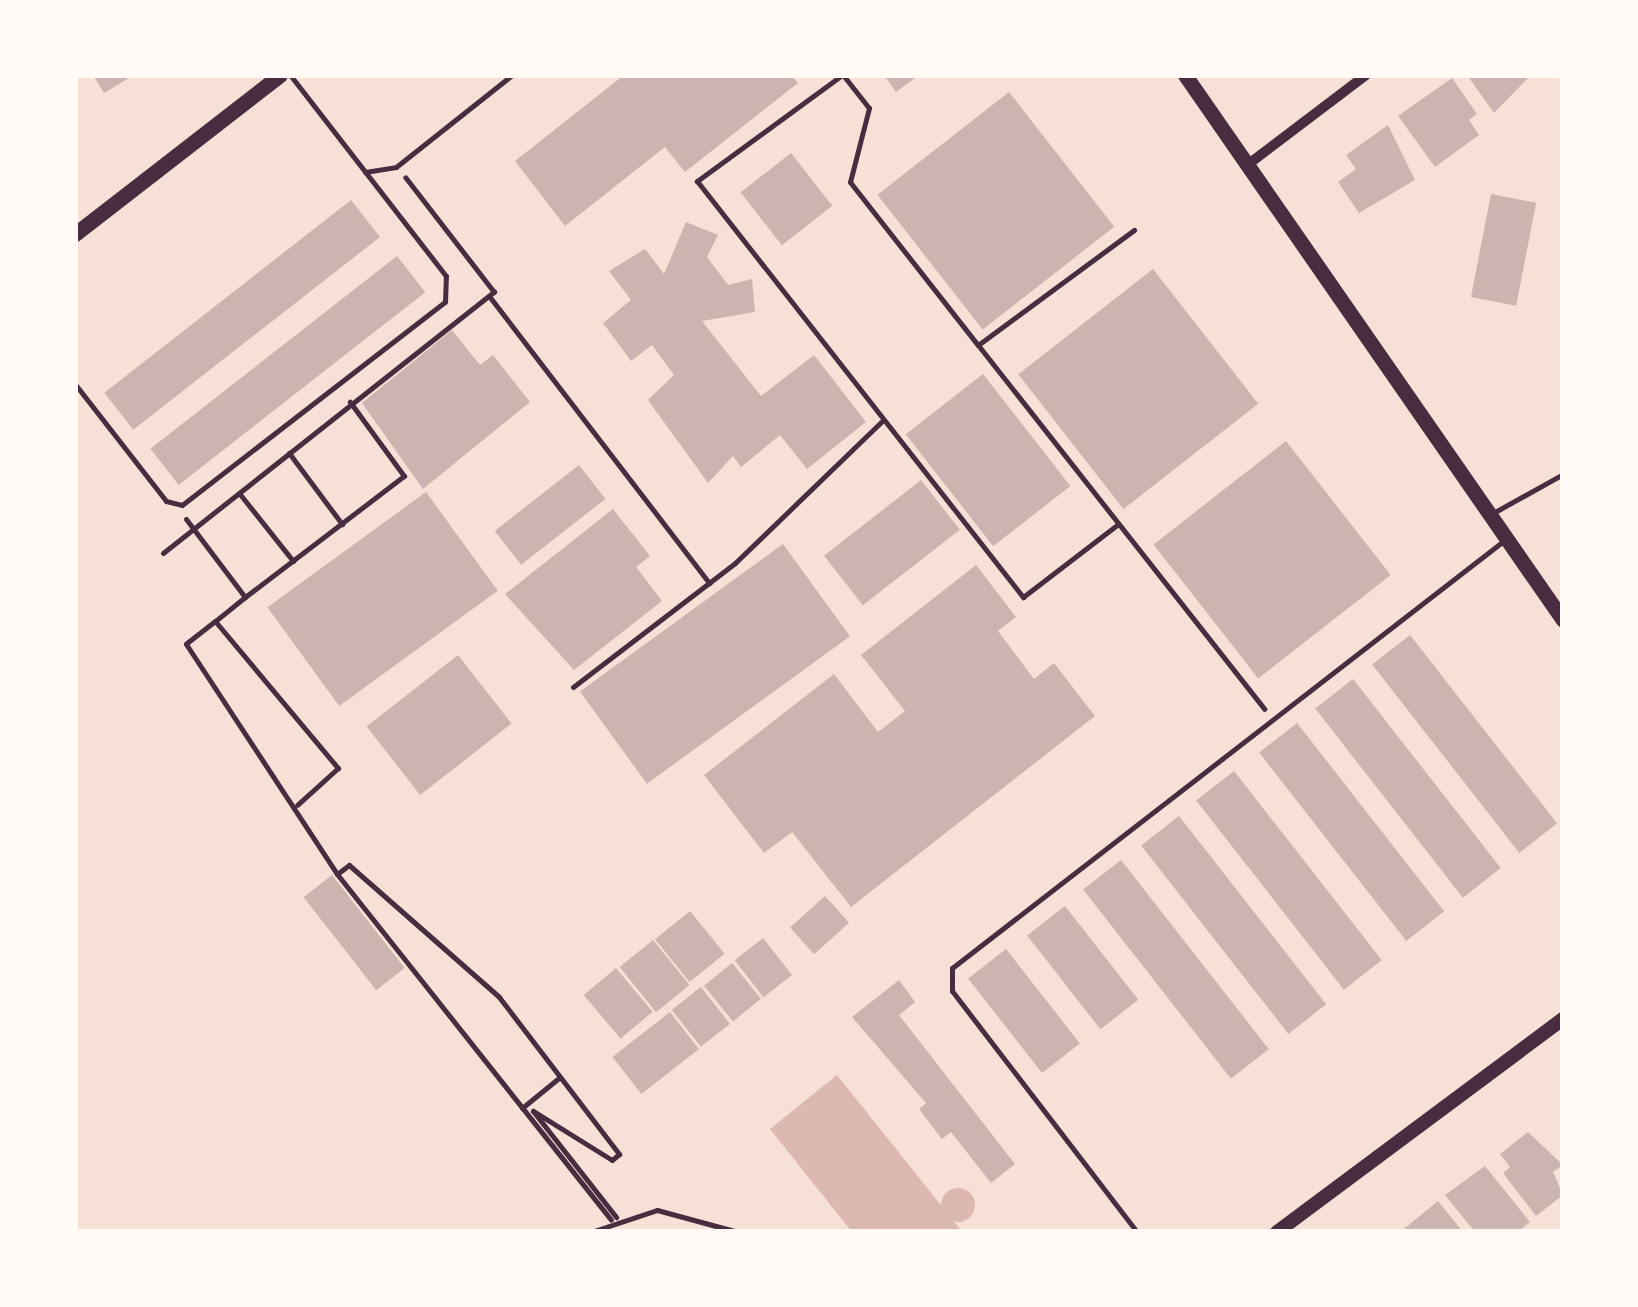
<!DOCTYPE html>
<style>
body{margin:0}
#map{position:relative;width:1638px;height:1307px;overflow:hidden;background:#f7e1d7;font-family:"DM Sans",sans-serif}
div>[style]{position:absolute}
.water>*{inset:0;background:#dcb8b0}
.round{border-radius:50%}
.building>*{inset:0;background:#ccb4b1;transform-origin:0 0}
.path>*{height:5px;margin:-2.5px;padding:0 2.5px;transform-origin:2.5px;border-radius:2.5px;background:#4a2c40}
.service>*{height:5px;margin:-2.5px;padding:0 2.5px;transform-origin:2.5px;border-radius:2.5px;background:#4a2c40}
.minor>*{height:10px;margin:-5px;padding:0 5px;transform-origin:5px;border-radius:5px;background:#4a2c40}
.tertiary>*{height:14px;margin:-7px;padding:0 7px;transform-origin:7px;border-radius:7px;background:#4a2c40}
.secondary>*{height:15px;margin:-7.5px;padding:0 7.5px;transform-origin:7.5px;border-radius:7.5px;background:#4a2c40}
span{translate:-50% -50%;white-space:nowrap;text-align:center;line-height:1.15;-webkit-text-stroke:9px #fffaf5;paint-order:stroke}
.frame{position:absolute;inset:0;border:78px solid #fffaf5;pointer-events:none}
</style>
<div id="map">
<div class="water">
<i style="clip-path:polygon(837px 1075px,960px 1229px,956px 1232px,852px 1232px,770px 1129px)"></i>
<i class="round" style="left:941px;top:1188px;width:34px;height:34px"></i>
</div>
<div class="building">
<i style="clip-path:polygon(93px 75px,134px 75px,104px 93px)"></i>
<i style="clip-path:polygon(624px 75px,791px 75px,798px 83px,685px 172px,665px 147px,565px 226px,515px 161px)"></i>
<i style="clip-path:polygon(884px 75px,919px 75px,896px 92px)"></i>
<i style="clip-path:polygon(1467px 75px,1531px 75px,1494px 113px)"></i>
<i style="clip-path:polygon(1452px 78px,1477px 114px,1469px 120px,1479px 135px,1435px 167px,1398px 116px)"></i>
<i style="left:1009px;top:92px;width:171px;height:167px;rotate:52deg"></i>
<i style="clip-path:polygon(1388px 125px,1415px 180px,1359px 213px,1338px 182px,1356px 169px,1346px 155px)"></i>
<i style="left:791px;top:153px;width:67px;height:64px;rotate:52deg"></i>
<i style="left:1491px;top:194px;width:46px;height:105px;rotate:11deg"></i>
<i style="left:351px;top:200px;width:47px;height:313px;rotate:52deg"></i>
<i style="clip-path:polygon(686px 222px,718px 235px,707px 257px,728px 285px,752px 279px,755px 312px,702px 321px,761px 396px,814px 355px,866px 422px,807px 469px,780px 435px,741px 467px,733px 456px,708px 483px,648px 400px,674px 375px,652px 345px,631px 361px,603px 323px,631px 300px,609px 271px,645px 249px,664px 274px)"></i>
<i style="left:397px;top:256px;width:46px;height:313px;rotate:52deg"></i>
<i style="left:1153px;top:269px;width:171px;height:171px;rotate:52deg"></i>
<i style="clip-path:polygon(452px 330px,480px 365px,493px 355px,530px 402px,423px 489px,362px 403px)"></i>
<i style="left:983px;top:374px;width:142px;height:98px;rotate:52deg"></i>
<i style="left:1286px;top:441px;width:170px;height:168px;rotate:52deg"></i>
<i style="left:579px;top:465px;width:43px;height:107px;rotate:52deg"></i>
<i style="left:921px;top:480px;width:63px;height:123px;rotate:52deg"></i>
<i style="left:426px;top:492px;width:122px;height:196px;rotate:54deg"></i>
<i style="clip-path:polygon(613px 509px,650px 556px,636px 567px,662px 601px,574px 670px,505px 594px)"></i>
<i style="left:783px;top:544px;width:114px;height:251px;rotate:54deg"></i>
<i style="clip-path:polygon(976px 565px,1016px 617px,998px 631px,1034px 679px,1054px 663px,1095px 716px,851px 907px,792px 832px,764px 853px,704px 775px,834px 674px,878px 732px,905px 711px,861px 655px)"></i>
<i style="left:1410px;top:635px;width:239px;height:48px;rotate:52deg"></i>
<i style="left:458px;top:655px;width:87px;height:116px;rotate:52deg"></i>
<i style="left:1353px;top:679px;width:240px;height:48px;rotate:52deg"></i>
<i style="left:1297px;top:723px;width:239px;height:48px;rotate:52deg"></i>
<i style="left:1234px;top:771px;width:240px;height:48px;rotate:52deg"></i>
<i style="left:1179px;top:816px;width:239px;height:48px;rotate:52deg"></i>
<i style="left:1121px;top:860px;width:240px;height:48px;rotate:52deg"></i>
<i style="left:332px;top:875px;width:118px;height:36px;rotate:52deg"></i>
<i style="left:825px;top:896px;width:36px;height:47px;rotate:48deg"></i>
<i style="left:1065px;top:906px;width:119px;height:48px;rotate:52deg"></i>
<i style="left:690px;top:911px;width:55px;height:45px;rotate:51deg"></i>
<i style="left:763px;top:938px;width:47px;height:36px;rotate:52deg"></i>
<i style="left:653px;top:940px;width:58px;height:43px;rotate:51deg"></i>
<i style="left:1006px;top:949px;width:120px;height:48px;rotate:52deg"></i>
<i style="left:732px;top:963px;width:46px;height:36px;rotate:51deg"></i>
<i style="left:616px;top:968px;width:57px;height:42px;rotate:50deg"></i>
<i style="clip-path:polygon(899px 980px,915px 1002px,899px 1015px,1015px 1164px,991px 1183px,951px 1132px,942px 1139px,919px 1109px,926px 1103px,852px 1017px)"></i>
<i style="left:701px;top:987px;width:47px;height:37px;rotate:52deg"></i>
<i style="left:670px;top:1012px;width:47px;height:73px;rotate:52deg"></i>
<i style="clip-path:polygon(1528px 1132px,1563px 1165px,1553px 1172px,1563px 1195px,1536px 1216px,1503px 1173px,1510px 1167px,1500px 1154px)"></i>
<i style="clip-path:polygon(1485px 1166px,1530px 1222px,1518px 1232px,1475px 1232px,1445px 1195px)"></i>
<i style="clip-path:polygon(1438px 1201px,1463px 1232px,1400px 1232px)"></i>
</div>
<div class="path">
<i style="left:842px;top:75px;width:180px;rotate:143.8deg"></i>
<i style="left:697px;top:181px;width:529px;rotate:51.92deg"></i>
<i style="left:1023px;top:597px;width:120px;rotate:-37.5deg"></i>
<i style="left:843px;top:75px;width:42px;rotate:51.8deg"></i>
<i style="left:869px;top:108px;width:76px;rotate:104.4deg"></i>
<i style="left:850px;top:182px;width:207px;rotate:51.9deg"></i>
<i style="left:978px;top:345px;width:194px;rotate:-36.4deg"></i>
<i style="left:489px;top:296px;width:362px;rotate:52.5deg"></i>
<i style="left:978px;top:345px;width:463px;rotate:51.8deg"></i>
<i style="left:289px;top:453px;width:89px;rotate:53.3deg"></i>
<i style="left:239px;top:493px;width:87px;rotate:51.5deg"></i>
<i style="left:186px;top:519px;width:98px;rotate:52.9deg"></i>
<i style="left:245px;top:597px;width:200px;rotate:-37.3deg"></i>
<i style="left:404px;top:476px;width:92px;rotate:-126.1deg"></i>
<i style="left:163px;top:553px;width:422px;rotate:-38.3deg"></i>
<i style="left:494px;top:292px;width:145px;rotate:-127.7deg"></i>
<i style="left:245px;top:597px;width:38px;rotate:141deg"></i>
<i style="left:215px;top:621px;width:192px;rotate:50.1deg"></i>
<i style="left:338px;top:768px;width:55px;rotate:137.9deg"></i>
<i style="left:215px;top:621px;width:37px;rotate:142deg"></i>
<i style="left:186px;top:644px;width:275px;rotate:56.7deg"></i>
<i style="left:337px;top:874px;width:441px;rotate:51.6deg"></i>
<i style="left:573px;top:687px;width:204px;rotate:-37.4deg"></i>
<i style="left:735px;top:563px;width:203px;rotate:-44deg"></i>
<i style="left:337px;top:874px;width:15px;rotate:-37deg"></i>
<i style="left:349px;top:865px;width:200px;rotate:41.3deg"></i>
<i style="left:499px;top:997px;width:198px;rotate:52.6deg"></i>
<i style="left:619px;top:1154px;width:9px;rotate:139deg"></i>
<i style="left:612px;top:1160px;width:93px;rotate:-148.2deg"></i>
<i style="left:533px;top:1111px;width:135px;rotate:51.9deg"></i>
<i style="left:522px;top:1108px;width:49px;rotate:-39.2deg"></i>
<i style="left:591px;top:1232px;width:70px;rotate:-18.4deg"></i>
<i style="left:657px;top:1210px;width:84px;rotate:15.2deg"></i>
</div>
<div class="service">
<i style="left:365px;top:172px;width:31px;rotate:-9deg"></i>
<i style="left:396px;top:167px;width:148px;rotate:-38.4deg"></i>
<i style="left:75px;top:384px;width:148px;rotate:52.1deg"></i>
<i style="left:166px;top:501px;width:16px;rotate:14deg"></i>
<i style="left:182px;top:505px;width:332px;rotate:-37.7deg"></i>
<i style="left:445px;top:302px;width:26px;rotate:-88deg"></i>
<i style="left:446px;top:276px;width:254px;rotate:-127.8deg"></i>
<i style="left:1493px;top:513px;width:80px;rotate:-29.1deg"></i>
<i style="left:1137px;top:1232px;width:304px;rotate:-127.5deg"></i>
<i style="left:952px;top:991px;width:23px;rotate:-90deg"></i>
<i style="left:952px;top:968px;width:701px;rotate:-37.75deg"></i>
</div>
<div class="minor">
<i style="left:1246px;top:166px;width:151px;rotate:-37.2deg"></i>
</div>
<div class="tertiary">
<i style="left:1277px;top:1232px;width:357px;rotate:-36.7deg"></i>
</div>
<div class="secondary">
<i style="left:1185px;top:75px;width:663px;rotate:55.26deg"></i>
<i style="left:75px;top:234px;width:259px;rotate:-37.8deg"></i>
</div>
<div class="frame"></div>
</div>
